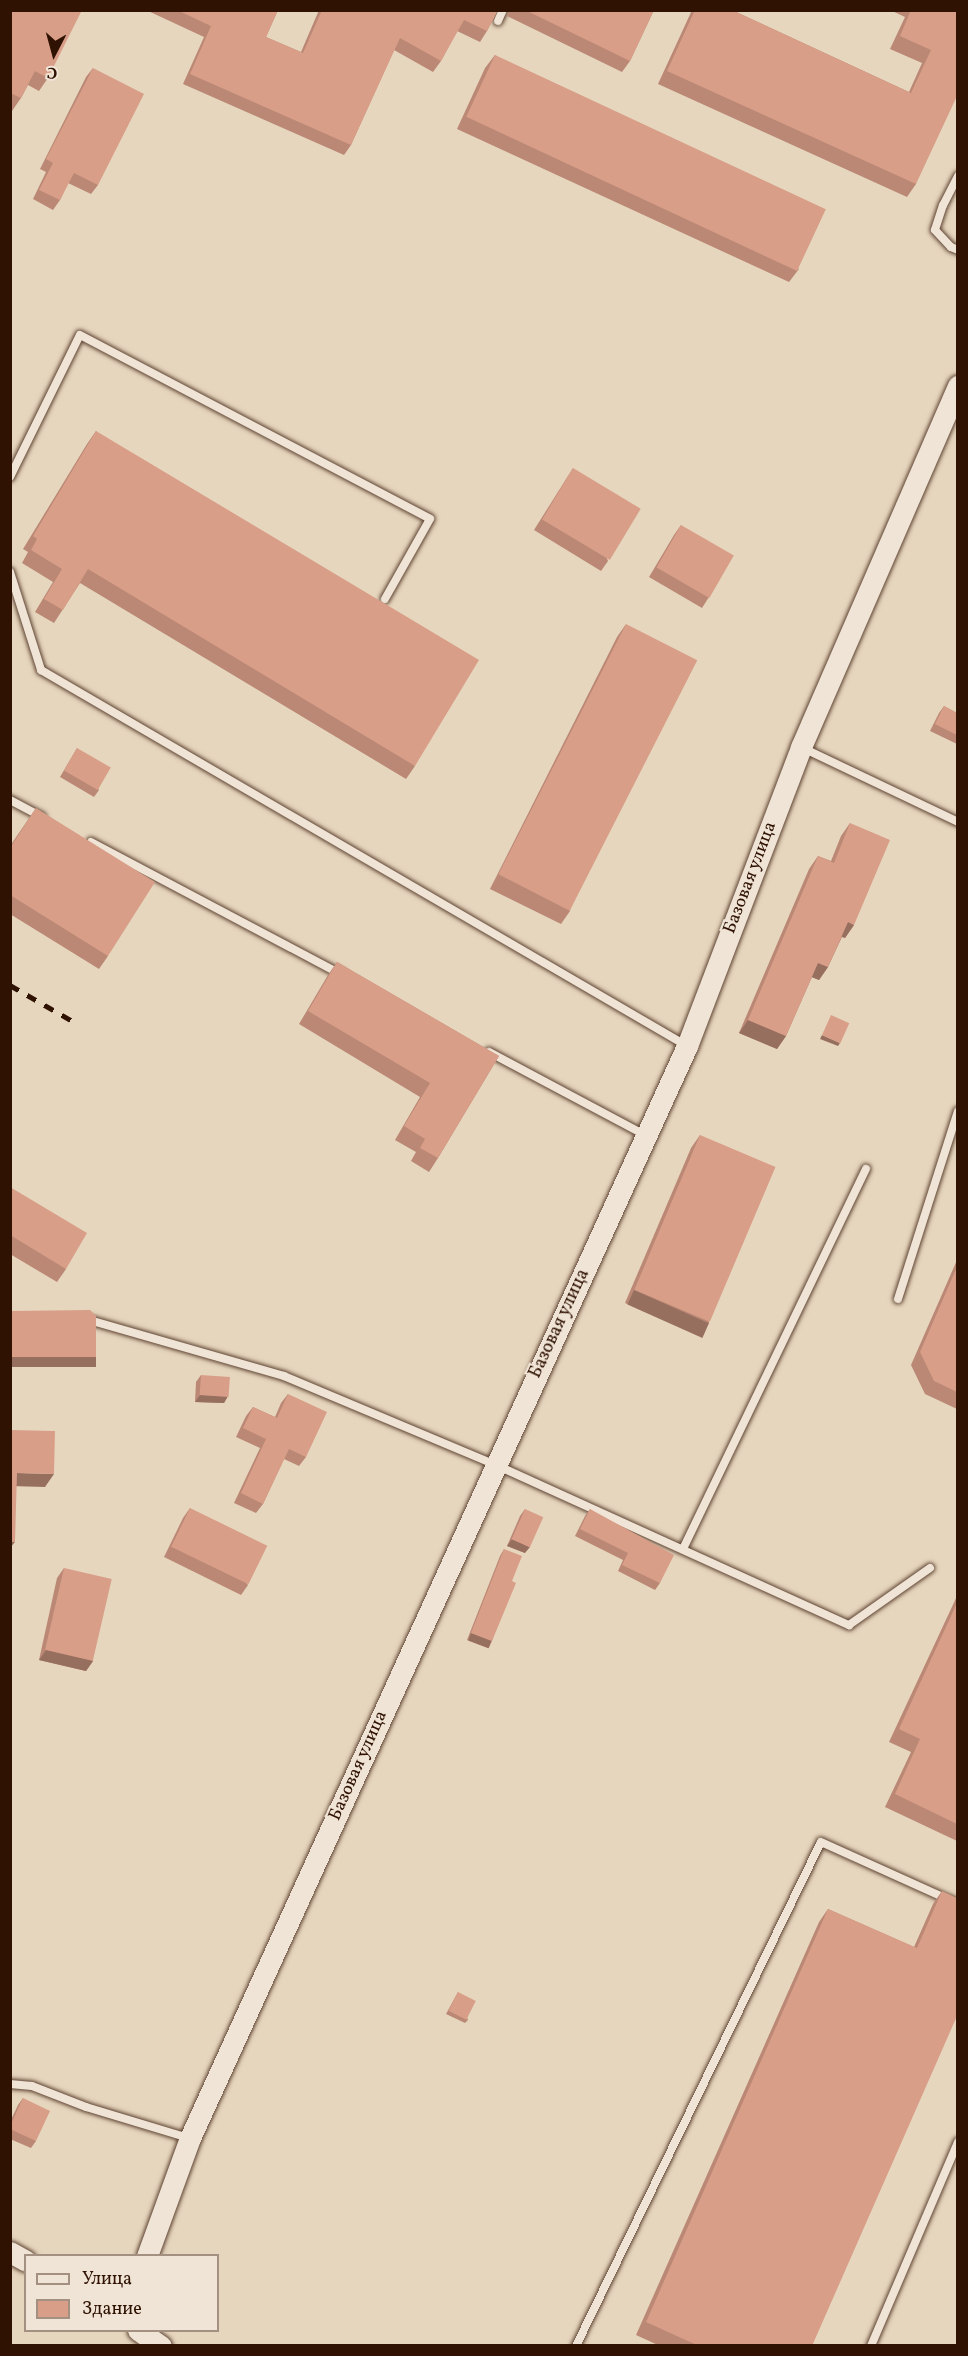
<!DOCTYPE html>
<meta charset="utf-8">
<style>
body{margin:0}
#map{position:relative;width:968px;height:2356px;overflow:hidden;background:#e7d6be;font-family:Vollkorn,serif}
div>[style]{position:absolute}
.roads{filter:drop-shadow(0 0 2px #5e4332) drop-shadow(0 0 2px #5e4332)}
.service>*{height:8px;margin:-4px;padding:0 4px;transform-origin:4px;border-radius:4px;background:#efe4d5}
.tertiary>*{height:21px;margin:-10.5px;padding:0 10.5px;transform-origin:10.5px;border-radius:10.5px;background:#efe4d5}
.rail>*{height:4.5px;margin-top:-2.25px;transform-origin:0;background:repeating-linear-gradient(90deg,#301203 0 10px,transparent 0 20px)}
.wall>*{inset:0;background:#ba8875}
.shaded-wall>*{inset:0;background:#976f5f;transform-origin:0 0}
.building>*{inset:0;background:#d89e88;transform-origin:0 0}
span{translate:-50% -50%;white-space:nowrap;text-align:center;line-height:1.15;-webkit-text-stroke:4.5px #efe4d5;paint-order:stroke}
.street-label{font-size:18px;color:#301203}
.frame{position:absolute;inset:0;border:12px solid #301203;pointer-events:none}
.legend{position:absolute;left:24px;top:2254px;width:195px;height:78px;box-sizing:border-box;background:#efe4d5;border:2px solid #a39081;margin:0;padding:8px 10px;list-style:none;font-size:18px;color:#301203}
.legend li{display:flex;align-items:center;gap:12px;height:30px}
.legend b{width:30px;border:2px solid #a39081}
.north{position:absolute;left:24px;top:24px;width:60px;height:60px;-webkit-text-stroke:4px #efe4d5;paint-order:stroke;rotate:186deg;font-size:16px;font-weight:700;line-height:24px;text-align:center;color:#301203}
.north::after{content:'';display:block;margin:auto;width:21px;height:27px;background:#301203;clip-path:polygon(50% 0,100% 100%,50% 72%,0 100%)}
</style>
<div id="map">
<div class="roads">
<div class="service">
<i style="left:498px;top:21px;width:12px;rotate:-66deg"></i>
<i style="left:958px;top:176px;width:33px;rotate:117deg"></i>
<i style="left:943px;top:205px;width:26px;rotate:108deg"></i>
<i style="left:935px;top:230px;width:23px;rotate:47deg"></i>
<i style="left:951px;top:247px;width:8px;rotate:23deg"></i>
<i style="left:10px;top:477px;width:158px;rotate:-63.8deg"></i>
<i style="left:80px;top:335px;width:395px;rotate:27.7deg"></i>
<i style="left:430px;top:519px;width:92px;rotate:119.4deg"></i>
<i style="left:10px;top:572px;width:103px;rotate:72.4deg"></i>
<i style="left:41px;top:670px;width:747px;rotate:30.2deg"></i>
<i style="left:801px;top:747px;width:174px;rotate:25.5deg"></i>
<i style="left:10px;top:800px;width:36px;rotate:28deg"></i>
<i style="left:91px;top:842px;width:284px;rotate:27.9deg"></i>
<i style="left:489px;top:1052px;width:179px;rotate:28deg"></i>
<i style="left:898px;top:1299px;width:197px;rotate:-72.3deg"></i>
<i style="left:89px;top:1320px;width:203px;rotate:16deg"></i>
<i style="left:284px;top:1376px;width:230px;rotate:22.8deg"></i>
<i style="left:496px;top:1465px;width:388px;rotate:24.4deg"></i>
<i style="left:849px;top:1625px;width:99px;rotate:-35.1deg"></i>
<i style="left:683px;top:1549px;width:422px;rotate:-64.3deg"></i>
<i style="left:10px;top:2084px;width:22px;rotate:5deg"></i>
<i style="left:32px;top:2086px;width:58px;rotate:21.3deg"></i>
<i style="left:86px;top:2107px;width:108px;rotate:16.8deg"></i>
<i style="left:576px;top:2346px;width:560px;rotate:-64.08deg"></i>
<i style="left:821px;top:1842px;width:150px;rotate:24.3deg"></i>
<i style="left:871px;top:2346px;width:222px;rotate:-66.9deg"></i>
</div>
<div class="tertiary">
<i style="left:10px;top:2252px;width:18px;rotate:29deg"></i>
<i style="left:147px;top:2256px;width:126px;rotate:-70deg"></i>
<i style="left:190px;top:2138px;width:1200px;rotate:-65.53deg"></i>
<i style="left:687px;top:1046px;width:320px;rotate:-69.1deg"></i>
<i style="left:801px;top:747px;width:394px;rotate:-66.5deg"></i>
<i style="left:138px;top:2330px;width:28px;rotate:35deg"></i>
</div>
</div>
<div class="rail">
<i style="left:10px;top:985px;width:76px;rotate:29.9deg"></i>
</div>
<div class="wall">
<i style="clip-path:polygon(10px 10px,48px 78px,39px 91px,28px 85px,21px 98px,12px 111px,10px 110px)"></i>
<i style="clip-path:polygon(146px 10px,278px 10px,266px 37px,301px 52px,319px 10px,498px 10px,487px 31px,480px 42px,457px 31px,441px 61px,433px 72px,394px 50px,351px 145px,344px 155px,183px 84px,204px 37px)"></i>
<i style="clip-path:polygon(509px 10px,654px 10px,630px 61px,622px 72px,507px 16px)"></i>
<i style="clip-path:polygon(692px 10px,732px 10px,909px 92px,922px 63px,890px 49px,905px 17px,890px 10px,957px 10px,916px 184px,907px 197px,658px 84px)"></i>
<i style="clip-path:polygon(495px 55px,799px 269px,789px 282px,457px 129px,485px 68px)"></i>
<i style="clip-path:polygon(93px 68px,98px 185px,91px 194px,68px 183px,60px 200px,53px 210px,33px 199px,46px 172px,40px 169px,86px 77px)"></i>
<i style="clip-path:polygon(96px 431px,415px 766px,406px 779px,80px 583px,54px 623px,35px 612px,53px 582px,22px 563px,28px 552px,23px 549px,87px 444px)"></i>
<i style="clip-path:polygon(573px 468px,608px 561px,601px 571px,534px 530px)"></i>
<i style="clip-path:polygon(681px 525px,709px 597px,702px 608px,649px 577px,674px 535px)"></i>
<i style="clip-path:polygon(626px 624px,570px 911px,561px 924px,490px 889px,617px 637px)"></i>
<i style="clip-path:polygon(944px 706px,957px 713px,957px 744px,930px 731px,939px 713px)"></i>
<i style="clip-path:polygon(77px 748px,99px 790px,94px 797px,60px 777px)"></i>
<i style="clip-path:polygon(36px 808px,108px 956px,99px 969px,10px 914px,10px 846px)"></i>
<i style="clip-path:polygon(850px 823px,854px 925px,845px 938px,842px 937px,828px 967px,819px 980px,812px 977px,786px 1036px,777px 1049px,739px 1033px,809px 869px,818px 856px,831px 861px,841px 836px)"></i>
<i style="clip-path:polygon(337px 962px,499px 1056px,438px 1158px,429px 1172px,411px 1161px,416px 1152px,395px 1140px,420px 1097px,299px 1024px,328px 975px)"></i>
<i style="clip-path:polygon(700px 1135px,709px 1323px,700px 1336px,625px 1303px,691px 1148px)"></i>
<i style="clip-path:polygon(10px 1187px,66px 1269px,57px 1282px,10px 1254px)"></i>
<i style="clip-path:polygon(957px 1260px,957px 1409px,925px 1394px,911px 1365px)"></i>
<i style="clip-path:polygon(201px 1375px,228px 1396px,224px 1403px,195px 1402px,196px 1382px)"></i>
<i style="clip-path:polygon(288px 1394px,306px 1457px,299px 1466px,284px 1459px,263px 1504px,256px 1513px,234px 1503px,260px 1448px,236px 1437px,246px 1416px,253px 1407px,275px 1417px,281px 1403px)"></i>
<i style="clip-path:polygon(190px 1508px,248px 1585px,241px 1595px,164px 1557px,183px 1518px)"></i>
<i style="clip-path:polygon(525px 1509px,525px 1553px,507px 1546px,520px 1516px)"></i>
<i style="clip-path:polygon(590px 1509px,660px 1583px,655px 1590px,618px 1571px,623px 1560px,575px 1536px,585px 1516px)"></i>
<i style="clip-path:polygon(504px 1549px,512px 1581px,492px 1641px,488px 1648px,467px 1640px,500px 1556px)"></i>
<i style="clip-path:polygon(64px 1568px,93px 1661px,86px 1671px,39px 1660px,57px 1578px)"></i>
<i style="clip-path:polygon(957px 1596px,957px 1841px,885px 1807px,911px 1752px,889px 1742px)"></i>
<i style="clip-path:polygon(942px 1891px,812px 2346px,660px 2346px,636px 2335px,819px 1922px,828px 1909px,914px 1947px,933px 1904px)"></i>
<i style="clip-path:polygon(458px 1992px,468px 2020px,465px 2023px,446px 2014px)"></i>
<i style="clip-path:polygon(23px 2098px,36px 2141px,31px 2148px,10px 2139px,10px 2122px,18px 2105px)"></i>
</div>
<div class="shaded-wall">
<i style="clip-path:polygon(848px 922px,854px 925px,845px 938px,838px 935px)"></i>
<i style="clip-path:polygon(818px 963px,828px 967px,819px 980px,809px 976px)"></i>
<i style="clip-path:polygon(748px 1020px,786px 1036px,777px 1049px,739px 1033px)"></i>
<i style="clip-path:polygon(822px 1035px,840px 1043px,838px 1046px,820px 1039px)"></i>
<i style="left:634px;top:1290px;width:82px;height:16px;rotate:24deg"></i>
<i style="left:10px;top:1357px;width:86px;height:10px"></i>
<i style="clip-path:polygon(200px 1395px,228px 1396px,224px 1403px,195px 1402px)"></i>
<i style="clip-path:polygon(17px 1473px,54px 1474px,45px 1487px,10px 1486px)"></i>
<i style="clip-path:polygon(512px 1539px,530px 1547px,525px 1553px,507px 1546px)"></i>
<i style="clip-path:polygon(10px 1541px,15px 1542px,10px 1548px)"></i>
<i style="left:471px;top:1633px;width:22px;height:8px;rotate:21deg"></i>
<i style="clip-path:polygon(46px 1650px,93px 1661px,86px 1671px,39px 1660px)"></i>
</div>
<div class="building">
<i style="clip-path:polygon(10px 10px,82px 10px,48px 78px,35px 71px,21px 98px,10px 93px)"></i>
<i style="clip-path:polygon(177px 10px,278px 10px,266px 37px,303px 53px,322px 10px,498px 10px,487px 31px,464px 20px,441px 61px,400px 38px,351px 145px,190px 74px,211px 26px)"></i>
<i style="clip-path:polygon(525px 10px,654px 10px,630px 61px)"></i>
<i style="clip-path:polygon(695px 10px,732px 10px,911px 93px,931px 50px,900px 36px,911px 10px,957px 10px,957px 96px,916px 184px,667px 71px)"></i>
<i style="left:495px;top:55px;width:365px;height:68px;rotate:25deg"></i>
<i style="clip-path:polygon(93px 68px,144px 94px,98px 185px,74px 173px,60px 200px,39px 190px,53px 163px,46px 159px)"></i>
<i style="clip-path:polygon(96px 431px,479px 660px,415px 766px,88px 569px,63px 610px,44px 599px,62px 569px,31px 550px,37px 539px,33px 536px)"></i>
<i style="left:573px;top:468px;width:79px;height:60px;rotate:31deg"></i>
<i style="left:681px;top:525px;width:61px;height:49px;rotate:30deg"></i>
<i style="left:626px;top:624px;width:80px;height:281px;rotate:27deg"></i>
<i style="clip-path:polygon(944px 706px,957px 713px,957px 735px,935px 724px)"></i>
<i style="left:77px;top:748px;width:39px;height:26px;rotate:30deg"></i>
<i style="clip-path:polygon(36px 808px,155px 882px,108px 956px,10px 895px,10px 848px)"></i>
<i style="clip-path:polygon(850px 823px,890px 840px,854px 925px,848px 922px,828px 967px,818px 963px,786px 1036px,748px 1020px,818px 856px,834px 863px)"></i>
<i style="clip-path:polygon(337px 962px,499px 1056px,438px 1158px,420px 1148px,425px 1139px,404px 1126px,430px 1083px,308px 1011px)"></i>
<i style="left:831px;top:1015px;width:20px;height:22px;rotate:24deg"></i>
<i style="left:700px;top:1135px;width:82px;height:168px;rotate:23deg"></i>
<i style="clip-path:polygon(10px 1187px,87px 1233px,66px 1269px,10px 1235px)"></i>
<i style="clip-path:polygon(957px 1267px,957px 1392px,934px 1381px,920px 1352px)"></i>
<i style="clip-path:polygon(90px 1310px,96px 1316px,96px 1357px,10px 1357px,10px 1311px)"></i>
<i style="left:201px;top:1375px;width:29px;height:20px;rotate:4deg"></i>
<i style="clip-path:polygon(288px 1394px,327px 1412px,306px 1457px,289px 1449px,263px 1504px,241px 1493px,266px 1439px,243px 1428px,253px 1407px,277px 1418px)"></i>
<i style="clip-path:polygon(10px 1430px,55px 1431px,54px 1474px,17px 1473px,15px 1542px,10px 1541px)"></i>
<i style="left:190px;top:1508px;width:86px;height:43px;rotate:26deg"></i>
<i style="left:525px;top:1509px;width:20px;height:33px;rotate:24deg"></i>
<i style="clip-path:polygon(590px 1509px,674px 1555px,660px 1583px,622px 1565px,628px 1553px,580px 1529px)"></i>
<i style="clip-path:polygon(504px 1549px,522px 1556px,512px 1581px,516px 1583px,492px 1641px,471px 1633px)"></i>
<i style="left:64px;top:1568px;width:49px;height:84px;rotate:13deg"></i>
<i style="clip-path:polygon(957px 1603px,957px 1824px,895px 1794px,920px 1739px,899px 1729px)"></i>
<i style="clip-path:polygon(942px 1891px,957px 1898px,957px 2016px,812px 2346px,699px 2346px,646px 2322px,828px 1909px,917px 1948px)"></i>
<i style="left:458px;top:1992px;width:20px;height:21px;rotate:27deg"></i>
<i style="clip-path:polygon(23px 2098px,50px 2111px,36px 2141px,10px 2129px,10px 2126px)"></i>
</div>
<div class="street-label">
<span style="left:751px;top:878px;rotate:-69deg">Базовая улица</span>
<span style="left:560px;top:1324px;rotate:-65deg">Базовая улица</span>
<span style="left:359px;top:1766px;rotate:-66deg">Базовая улица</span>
</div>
<div class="frame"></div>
<ul class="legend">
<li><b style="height:8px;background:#efe4d5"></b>Улица</li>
<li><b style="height:16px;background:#d89e88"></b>Здание</li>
</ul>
<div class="north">С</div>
</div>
